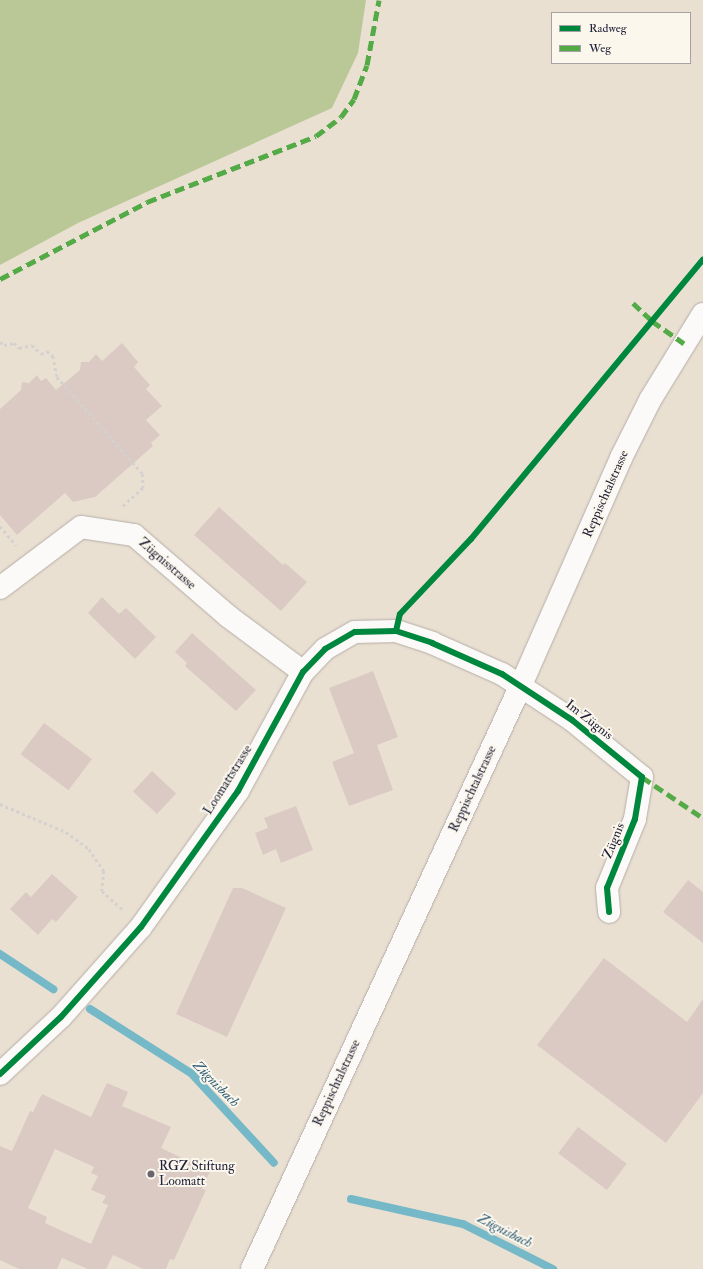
<!DOCTYPE html>
<meta charset="utf-8">
<style>
body{margin:0}
#map{position:relative;width:703px;height:1269px;overflow:hidden;background:#eae0d2;font-family:"IM FELL Double Pica",serif}
div>[style]{position:absolute}
.forest>*{inset:0;background:#bac898}
.stream>*{height:8px;margin:-4px;padding:0 4px;transform-origin:4px;border-radius:4px;background:#75b8c8}
.building>*{inset:0;background:#dbcac4;transform-origin:0 0}
.path>*{height:2.5px;margin-top:-1.25px;transform-origin:0;background:repeating-linear-gradient(90deg,#d4d1cf 0 3px,transparent 0 6px)}
.roads{filter:drop-shadow(0 0 1px #b4aea8) drop-shadow(0 0 1px #b4aea8)}
.street>*{height:22px;margin:-11px;padding:0 11px;transform-origin:11px;border-radius:11px;background:#fcfaf8}
.secondary>*{height:22px;margin:-11px;padding:0 11px;transform-origin:11px;border-radius:11px;background:#fcfaf8}
.quiet>*{height:5px;margin-top:-2.5px;transform-origin:0;background:repeating-linear-gradient(90deg,#53aa46 0 10px,transparent 0 15px)}
.cycleway>*{height:6px;margin:-3px;padding:0 3px;transform-origin:3px;border-radius:3px;background:#00873e}
.dots>*{width:11px;height:11px;translate:-50% -50%;box-sizing:border-box;border:2px solid #fbf7ec;border-radius:50%}
span{translate:-50% -50%;white-space:nowrap;text-align:center;line-height:1.15;-webkit-text-stroke:4px #fbf7ec;paint-order:stroke}
.street-label{font-size:13px;color:#22223b}
.poi-label{font-size:13px;color:#22223b}
.left{translate:0 -50%;text-align:left}
.water-label{font-size:14px;color:#315e78;font-style:italic}
.legend{position:absolute;left:551px;top:12px;width:140px;height:52px;box-sizing:border-box;background:#fbf7ec;border:1px solid #a4a2a5;margin:0;padding:5px 7px;list-style:none;font-size:12px;color:#22223b}
.legend li{display:flex;align-items:center;gap:8px;height:20px}
.legend b{width:20px;border:1px solid #a4a2a5}
</style>
<div id="map">
<div class="forest">
<i style="clip-path:polygon(0 0,366px 0,358px 53px,332px 108px,78px 223px,0 265px)"></i>
</div>
<div class="stream">
<i style="left:0;top:954px;width:64px;rotate:33.4deg"></i>
<i style="left:90px;top:1009px;width:120px;rotate:32.4deg"></i>
<i style="left:191px;top:1073px;width:122px;rotate:47.3deg"></i>
<i style="left:351px;top:1199px;width:115px;rotate:12.6deg"></i>
<i style="left:463px;top:1224px;width:101px;rotate:26.6deg"></i>
</div>
<div class="building">
<i style="clip-path:polygon(122px 343px,138px 362px,134px 367px,150px 385px,146px 389px,162px 406px,146px 420px,160px 435px,151px 443px,153px 446px,95px 497px,73px 502px,65px 493px,17px 535px,0 515px,0 409px,21px 390px,22px 382px,29px 383px,37px 375px,41px 381px,46px 378px,56px 390px,80px 370px,81px 362px,89px 362px,96px 354px,102px 361px)"></i>
<i style="clip-path:polygon(219px 507px,283px 565px,285px 563px,307px 582px,281px 611px,194px 535px)"></i>
<i style="clip-path:polygon(102px 597px,119px 614px,126px 608px,156px 637px,135px 659px,88px 613px)"></i>
<i style="clip-path:polygon(192px 633px,256px 690px,236px 711px,185px 666px,187px 663px,175px 652px)"></i>
<i style="clip-path:polygon(373px 671px,398px 737px,377px 745px,393px 790px,349px 806px,332px 762px,354px 753px,329px 688px)"></i>
<i style="left:44px;top:723px;width:60px;height:39px;rotate:37deg"></i>
<i style="left:152px;top:771px;width:33px;height:28px;rotate:43deg"></i>
<i style="clip-path:polygon(296px 806px,313px 850px,281px 863px,276px 849px,263px 855px,255px 833px,268px 828px,264px 818px)"></i>
<i style="clip-path:polygon(52px 874px,78px 897px,56px 922px,52px 919px,38px 935px,10px 909px,26px 892px,31px 897px)"></i>
<i style="clip-path:polygon(688px 880px,703px 892px,703px 943px,663px 912px)"></i>
<i style="clip-path:polygon(233px 888px,242px 888px,286px 908px,227px 1037px,176px 1014px)"></i>
<i style="clip-path:polygon(604px 958px,687px 1022px,703px 999px,703px 1093px,666px 1143px,537px 1045px)"></i>
<i style="clip-path:polygon(evenodd,107px 1083px,128px 1092px,122px 1106px,171px 1127px,161px 1148px,210px 1171px,202px 1189px,206px 1190px,174px 1260px,170px 1259px,166px 1269px,143px 1269px,113px 1255px,106px 1269px,88px 1269px,62px 1258px,57px 1269px,19px 1269px,0 1260px,0 1146px,12px 1151px,30px 1111px,33px 1112px,42px 1094px,91px 1117px,107px 1083px,55px 1149px,94px 1167px,91px 1173px,98px 1176px,91px 1190px,106px 1196px,102px 1203px,108px 1205px,91px 1244px,45px 1223px,47px 1217px,28px 1208px,55px 1149px)"></i>
<i style="left:578px;top:1127px;width:61px;height:33px;rotate:37deg"></i>
</div>
<div class="path">
<i style="left:0;top:342px;width:5px;rotate:37deg"></i>
<i style="left:4px;top:345px;width:10px;rotate:-11deg"></i>
<i style="left:14px;top:343px;width:7px;rotate:45deg"></i>
<i style="left:19px;top:348px;width:13px;rotate:-13deg"></i>
<i style="left:32px;top:345px;width:13px;rotate:45deg"></i>
<i style="left:41px;top:354px;width:7px;rotate:-27deg"></i>
<i style="left:47px;top:351px;width:8px;rotate:40deg"></i>
<i style="left:53px;top:356px;width:21px;rotate:79deg"></i>
<i style="left:57px;top:377px;width:130px;rotate:48.4deg"></i>
<i style="left:143px;top:474px;width:14px;rotate:90deg"></i>
<i style="left:143px;top:488px;width:28px;rotate:138deg"></i>
<i style="left:0;top:526px;width:25px;rotate:50deg"></i>
<i style="left:0;top:804px;width:72px;rotate:23deg"></i>
<i style="left:66px;top:832px;width:29px;rotate:36deg"></i>
<i style="left:89px;top:849px;width:27px;rotate:56deg"></i>
<i style="left:104px;top:871px;width:20px;rotate:96deg"></i>
<i style="left:102px;top:891px;width:28px;rotate:42deg"></i>
</div>
<div class="roads">
<div class="street">
<i style="left:0;top:588px;width:101px;rotate:-37deg"></i>
<i style="left:81px;top:527px;width:54px;rotate:8.6deg"></i>
<i style="left:134px;top:535px;width:125px;rotate:40.8deg"></i>
<i style="left:229px;top:617px;width:92px;rotate:36.6deg"></i>
<i style="left:0;top:1074px;width:83px;rotate:-43.1deg"></i>
<i style="left:61px;top:1017px;width:120px;rotate:-48.4deg"></i>
<i style="left:141px;top:927px;width:167px;rotate:-54.5deg"></i>
<i style="left:238px;top:791px;width:136px;rotate:-61.4deg"></i>
<i style="left:303px;top:672px;width:32px;rotate:-46deg"></i>
<i style="left:325px;top:649px;width:34px;rotate:-30deg"></i>
<i style="left:355px;top:632px;width:41px;rotate:-1.4deg"></i>
<i style="left:396px;top:631px;width:38px;rotate:18deg"></i>
<i style="left:432px;top:643px;width:77px;rotate:23.9deg"></i>
<i style="left:502px;top:674px;width:84px;rotate:33.3deg"></i>
<i style="left:572px;top:720px;width:90px;rotate:39.2deg"></i>
<i style="left:642px;top:777px;width:43px;rotate:99.5deg"></i>
<i style="left:635px;top:819px;width:74px;rotate:112.1deg"></i>
<i style="left:607px;top:888px;width:24px;rotate:85deg"></i>
</div>
<div class="secondary">
<i style="left:252px;top:1269px;width:643px;rotate:-65.27deg"></i>
<i style="left:521px;top:685px;width:248px;rotate:-66.2deg"></i>
<i style="left:621px;top:458px;width:65px;rotate:-63.4deg"></i>
<i style="left:650px;top:400px;width:101px;rotate:-58.4deg"></i>
</div>
</div>
<div class="quiet">
<i style="left:0;top:279px;width:166px;rotate:-27.6deg"></i>
<i style="left:147px;top:202px;width:181px;rotate:-21.3deg"></i>
<i style="left:316px;top:136px;width:31px;rotate:-37deg"></i>
<i style="left:341px;top:117px;width:22px;rotate:-54deg"></i>
<i style="left:354px;top:99px;width:36px;rotate:-69deg"></i>
<i style="left:367px;top:65px;width:66px;rotate:-79.5deg"></i>
<i style="left:633px;top:303px;width:26px;rotate:43deg"></i>
<i style="left:652px;top:321px;width:39px;rotate:35deg"></i>
<i style="left:642px;top:777px;width:73px;rotate:33.9deg"></i>
</div>
<div class="cycleway">
<i style="left:396px;top:631px;width:17px;rotate:-77deg"></i>
<i style="left:400px;top:614px;width:103px;rotate:-46.6deg"></i>
<i style="left:471px;top:539px;width:363px;rotate:-50.3deg"></i>
<i style="left:0;top:1074px;width:83px;rotate:-43.1deg"></i>
<i style="left:61px;top:1017px;width:120px;rotate:-48.4deg"></i>
<i style="left:141px;top:927px;width:167px;rotate:-54.5deg"></i>
<i style="left:238px;top:791px;width:136px;rotate:-61.4deg"></i>
<i style="left:303px;top:672px;width:32px;rotate:-46deg"></i>
<i style="left:325px;top:649px;width:34px;rotate:-30deg"></i>
<i style="left:355px;top:632px;width:41px;rotate:-1.4deg"></i>
<i style="left:396px;top:631px;width:38px;rotate:18deg"></i>
<i style="left:432px;top:643px;width:77px;rotate:23.9deg"></i>
<i style="left:502px;top:674px;width:84px;rotate:33.3deg"></i>
<i style="left:572px;top:720px;width:90px;rotate:39.2deg"></i>
<i style="left:642px;top:777px;width:43px;rotate:99.5deg"></i>
<i style="left:635px;top:819px;width:74px;rotate:112.1deg"></i>
<i style="left:607px;top:888px;width:24px;rotate:85deg"></i>
</div>
<div class="dots">
<i style="left:151px;top:1174px;background:#686470"></i>
</div>
<div class="street-label">
<span style="left:606px;top:494px;rotate:-66deg">Reppischtalstrasse</span>
<span style="left:167px;top:564px;rotate:41deg">Zügnisstrasse</span>
<span style="left:589px;top:720px;rotate:38deg">Im Zügnis</span>
<span style="left:228px;top:780px;rotate:-58deg">Loomattstrasse</span>
<span style="left:473px;top:789px;rotate:-65deg">Reppischtalstrasse</span>
<span style="left:614px;top:841px;rotate:-68deg">Zügnis</span>
<span style="left:337px;top:1083px;rotate:-65deg">Reppischtalstrasse</span>
</div>
<div class="poi-label">
<span class="left" style="left:159px;top:1174px">RGZ Stiftung<br>Loomatt</span>
</div>
<div class="water-label">
<span style="left:216px;top:1084px;rotate:45deg">Zügnisbach</span>
<span style="left:505px;top:1231px;rotate:27deg">Zügnisbach</span>
</div>
<ul class="legend">
<li><b style="height:5px;background:#00873e"></b>Radweg</li>
<li><b style="height:5px;background:#53aa46"></b>Weg</li>
</ul>
</div>
